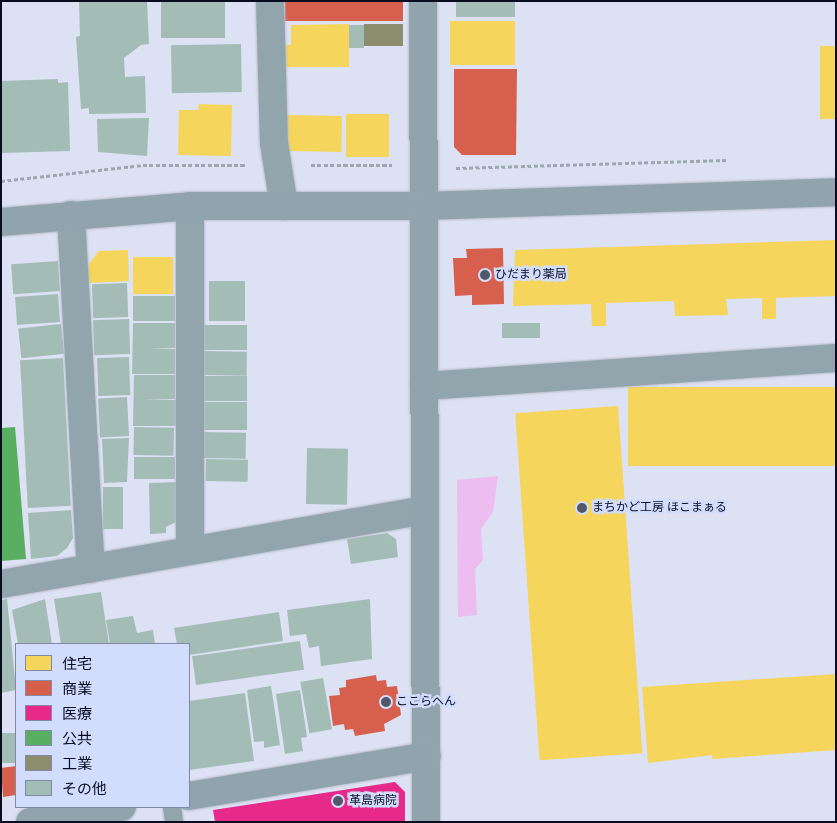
<!DOCTYPE html>
<meta charset="utf-8">
<style>
body{margin:0}
#map{position:relative;width:837px;height:823px;overflow:hidden;background:#dce1f3;font-family:"Public Sans","Noto Sans JP",sans-serif}
div>[style]{position:absolute}
.green>*{inset:0;background:#edbdf0}
.homes>*{inset:0;background:#f6d55c;transform-origin:0 0}
.shops>*{inset:0;background:#d6604d;transform-origin:0 0}
.health>*{inset:0;background:#e7298a}
.public>*{inset:0;background:#5aae61}
.industry>*{inset:0;background:#8c8c6e;transform-origin:0 0}
.building>*{inset:0;background:#a3bdb6;transform-origin:0 0}
.path>*{height:3px;margin-top:-1.5px;transform-origin:0;background:repeating-linear-gradient(90deg,#9ca7b2 0 4px,transparent 0 6.5px)}
.roads{filter:drop-shadow(0 0 1px #b8bccb) drop-shadow(0 0 1px #b8bccb)}
.lane>*{height:18px;margin:-9px;padding:0 9px;transform-origin:9px;border-radius:9px;background:#92a5ad}
.street>*{height:28px;margin:-14px;padding:0 14px;transform-origin:14px;border-radius:14px;background:#92a5ad}
.secondary>*{height:28px;margin:-14px;padding:0 14px;transform-origin:14px;border-radius:14px;background:#91a4ad}
.dots>*{width:14px;height:14px;translate:-50% -50%;box-sizing:border-box;border:2px solid #d2dcfd;border-radius:50%}
span{translate:-50% -50%;white-space:nowrap;text-align:center;line-height:1.15;-webkit-text-stroke:5px #d2dcfd;paint-order:stroke}
.poi-label{font-size:12px;color:#090d20}
.left{translate:0 -50%;text-align:left}
.frame{position:absolute;inset:0;border:2px solid #090d20;pointer-events:none}
.legend{position:absolute;left:15px;top:643px;width:175px;height:165px;box-sizing:border-box;background:#d2dcfd;border:1px solid #8289a5;margin:0;padding:6px 9px;list-style:none;font-size:15px;color:#090d20}
.legend li{display:flex;align-items:center;gap:10px;height:25px}
.legend b{width:25px;border:1px solid #8289a5}
</style>
<div id="map">
<div class="green">
<i style="clip-path:polygon(498px 476px,493px 512px,481px 529px,483px 560px,475px 569px,477px 615px,458px 617px,457px 480px)"></i>
</div>
<div class="homes">
<i style="left:450px;top:21px;width:65px;height:44px"></i>
<i style="clip-path:polygon(349px 24px,349px 67px,283px 67px,283px 45px,291px 45px,291px 25px)"></i>
<i style="left:820px;top:46px;width:16px;height:73px"></i>
<i style="clip-path:polygon(199px 104px,232px 105px,231px 156px,178px 155px,179px 110px,198px 110px)"></i>
<i style="left:389px;top:114px;width:43px;height:43px;rotate:90deg"></i>
<i style="left:287px;top:115px;width:55px;height:36px;rotate:1deg"></i>
<i style="clip-path:polygon(836px 240px,836px 296px,776px 298px,776px 319px,762px 319px,762px 298px,726px 299px,728px 315px,675px 316px,674px 301px,606px 303px,606px 326px,592px 326px,591px 304px,513px 306px,515px 250px)"></i>
<i style="clip-path:polygon(128px 250px,129px 281px,88px 283px,88px 265px,99px 251px)"></i>
<i style="left:133px;top:257px;width:40px;height:37px"></i>
<i style="left:836px;top:387px;width:79px;height:208px;rotate:90deg"></i>
<i style="left:618px;top:406px;width:348px;height:103px;rotate:86deg"></i>
<i style="clip-path:polygon(836px 674px,836px 750px,712px 759px,712px 755px,648px 763px,642px 687px)"></i>
</div>
<div class="shops">
<i style="left:285px;top:1px;width:118px;height:20px"></i>
<i style="clip-path:polygon(454px 69px,517px 69px,516px 155px,462px 155px,454px 147px)"></i>
<i style="clip-path:polygon(503px 248px,504px 304px,472px 305px,472px 295px,455px 296px,453px 258px,467px 258px,466px 249px)"></i>
<i style="clip-path:polygon(376px 675px,377px 681px,386px 680px,387px 687px,397px 686px,401px 715px,384px 724px,385px 731px,355px 736px,353px 729px,345px 730px,344px 724px,333px 726px,329px 696px,340px 695px,339px 688px,346px 687px,346px 680px)"></i>
<i style="clip-path:polygon(16px 766px,16px 795px,3px 797px,1px 768px)"></i>
</div>
<div class="health">
<i style="clip-path:polygon(395px 782px,405px 792px,405px 822px,215px 822px,213px 810px)"></i>
</div>
<div class="public">
<i style="clip-path:polygon(15px 427px,26px 559px,1px 561px,1px 428px)"></i>
</div>
<div class="industry">
<i style="left:364px;top:24px;width:39px;height:22px"></i>
</div>
<div class="building">
<i style="clip-path:polygon(79px 1px,147px 1px,149px 44px,141px 45px,124px 58px,125px 77px,145px 76px,146px 113px,89px 114px,89px 108px,81px 109px,76px 37px,80px 36px)"></i>
<i style="left:161px;top:1px;width:64px;height:37px"></i>
<i style="left:456px;top:1px;width:59px;height:16px"></i>
<i style="left:349px;top:25px;width:15px;height:23px"></i>
<i style="left:241px;top:44px;width:48px;height:70px;rotate:89deg"></i>
<i style="clip-path:polygon(58px 79px,58px 83px,68px 82px,70px 151px,1px 153px,1px 81px)"></i>
<i style="clip-path:polygon(149px 118px,147px 156px,98px 152px,97px 119px)"></i>
<i style="left:58px;top:261px;width:30px;height:47px;rotate:86deg"></i>
<i style="left:245px;top:281px;width:40px;height:36px;rotate:90deg"></i>
<i style="left:127px;top:283px;width:34px;height:35px;rotate:88deg"></i>
<i style="left:58px;top:294px;width:28px;height:43px;rotate:86deg"></i>
<i style="left:133px;top:296px;width:42px;height:25px"></i>
<i style="left:129px;top:319px;width:35px;height:36px;rotate:88deg"></i>
<i style="clip-path:polygon(133px 323px,175px 323px,175px 348px,150px 348px,175px 349px,175px 374px,132px 374px)"></i>
<i style="left:502px;top:323px;width:38px;height:15px"></i>
<i style="left:61px;top:324px;width:30px;height:43px;rotate:84deg"></i>
<i style="left:204px;top:325px;width:43px;height:25px"></i>
<i style="left:204px;top:351px;width:43px;height:24px;rotate:1deg"></i>
<i style="left:129px;top:357px;width:38px;height:32px;rotate:88deg"></i>
<i style="left:63px;top:358px;width:148px;height:43px;rotate:87deg"></i>
<i style="clip-path:polygon(134px 375px,175px 375px,175px 399px,143px 400px,176px 400px,176px 426px,133px 426px)"></i>
<i style="left:204px;top:376px;width:43px;height:25px"></i>
<i style="left:127px;top:397px;width:39px;height:29px;rotate:87deg"></i>
<i style="left:202px;top:402px;width:45px;height:28px"></i>
<i style="left:134px;top:427px;width:40px;height:28px;rotate:1deg"></i>
<i style="left:202px;top:432px;width:44px;height:26px;rotate:1deg"></i>
<i style="clip-path:polygon(129px 438px,127px 482px,104px 483px,102px 439px)"></i>
<i style="left:307px;top:448px;width:41px;height:56px;rotate:1deg"></i>
<i style="left:134px;top:457px;width:41px;height:22px"></i>
<i style="left:206px;top:459px;width:42px;height:22px;rotate:1deg"></i>
<i style="clip-path:polygon(178px 482px,176px 522px,166px 527px,166px 533px,150px 534px,149px 483px)"></i>
<i style="left:103px;top:487px;width:20px;height:42px"></i>
<i style="clip-path:polygon(71px 510px,73px 538px,67px 548px,57px 556px,31px 559px,28px 513px)"></i>
<i style="clip-path:polygon(387px 533px,396px 539px,398px 557px,351px 564px,347px 539px)"></i>
<i style="clip-path:polygon(101px 592px,109px 644px,61px 644px,54px 599px)"></i>
<i style="clip-path:polygon(7px 599px,16px 690px,1px 693px,1px 600px)"></i>
<i style="clip-path:polygon(45px 599px,52px 644px,18px 644px,12px 610px)"></i>
<i style="clip-path:polygon(370px 599px,372px 659px,321px 666px,319px 646px,309px 648px,306px 634px,290px 636px,287px 610px)"></i>
<i style="clip-path:polygon(279px 612px,283px 641px,189px 655px,189px 644px,177px 644px,174px 628px)"></i>
<i style="clip-path:polygon(133px 616px,137px 633px,153px 630px,155px 644px,110px 644px,106px 620px)"></i>
<i style="left:300px;top:641px;width:29px;height:109px;rotate:82deg"></i>
<i style="left:323px;top:678px;width:52px;height:23px;rotate:80deg"></i>
<i style="clip-path:polygon(271px 686px,280px 745px,264px 748px,264px 741px,254px 742px,247px 690px)"></i>
<i style="clip-path:polygon(300px 690px,307px 737px,301px 738px,303px 751px,285px 754px,276px 694px)"></i>
<i style="clip-path:polygon(245px 693px,254px 761px,189px 770px,189px 701px)"></i>
<i style="left:16px;top:733px;width:30px;height:15px;rotate:90deg"></i>
</div>
<div class="path">
<i style="left:311px;top:165px;width:81px"></i>
<i style="left:456px;top:168px;width:271px;rotate:-1.7deg"></i>
<i style="left:1px;top:181px;width:143px;rotate:-6.4deg"></i>
<i style="left:143px;top:165px;width:102px"></i>
</div>
<div class="roads">
<div class="lane">
<i style="left:172px;top:807px;width:15px;rotate:82deg"></i>
</div>
<div class="street">
<i style="left:270px;top:1px;width:142px;rotate:88.4deg"></i>
<i style="left:274px;top:143px;width:64px;rotate:81deg"></i>
<i style="left:190px;top:206px;width:344px;rotate:90deg"></i>
<i style="left:71px;top:215px;width:354px;rotate:86.8deg"></i>
<i style="left:424px;top:386px;width:413px;rotate:-3.9deg"></i>
<i style="left:1px;top:584px;width:429px;rotate:-9.9deg"></i>
</div>
<div class="secondary">
<i style="left:423px;top:1px;width:821px;rotate:89.79deg"></i>
<i style="left:1px;top:222px;width:190px;rotate:-4.8deg"></i>
<i style="left:190px;top:206px;width:233px"></i>
<i style="left:423px;top:206px;width:413px;rotate:-1.9deg"></i>
<i style="left:189px;top:796px;width:241px;rotate:-9.5deg"></i>
<i style="left:30px;top:822px;width:93px;rotate:-9.3deg"></i>
</div>
</div>
<div class="dots">
<i style="left:485px;top:275px;background:#53576a"></i>
<i style="left:582px;top:508px;background:#53576a"></i>
<i style="left:386px;top:702px;background:#53576a"></i>
<i style="left:338px;top:801px;background:#53576a"></i>
</div>
<div class="poi-label">
<span class="left" style="left:495px;top:275px">ひだまり薬局</span>
<span class="left" style="left:592px;top:508px">まちかど工房 ほこまぁる</span>
<span class="left" style="left:396px;top:702px">ここらへん</span>
<span class="left" style="left:349px;top:801px">革島病院</span>
</div>
<div class="frame"></div>
<ul class="legend">
<li><b style="height:14px;background:#f6d55c"></b>住宅</li>
<li><b style="height:14px;background:#d6604d"></b>商業</li>
<li><b style="height:14px;background:#e7298a"></b>医療</li>
<li><b style="height:14px;background:#5aae61"></b>公共</li>
<li><b style="height:14px;background:#8c8c6e"></b>工業</li>
<li><b style="height:14px;background:#a3bdb6"></b>その他</li>
</ul>
</div>
